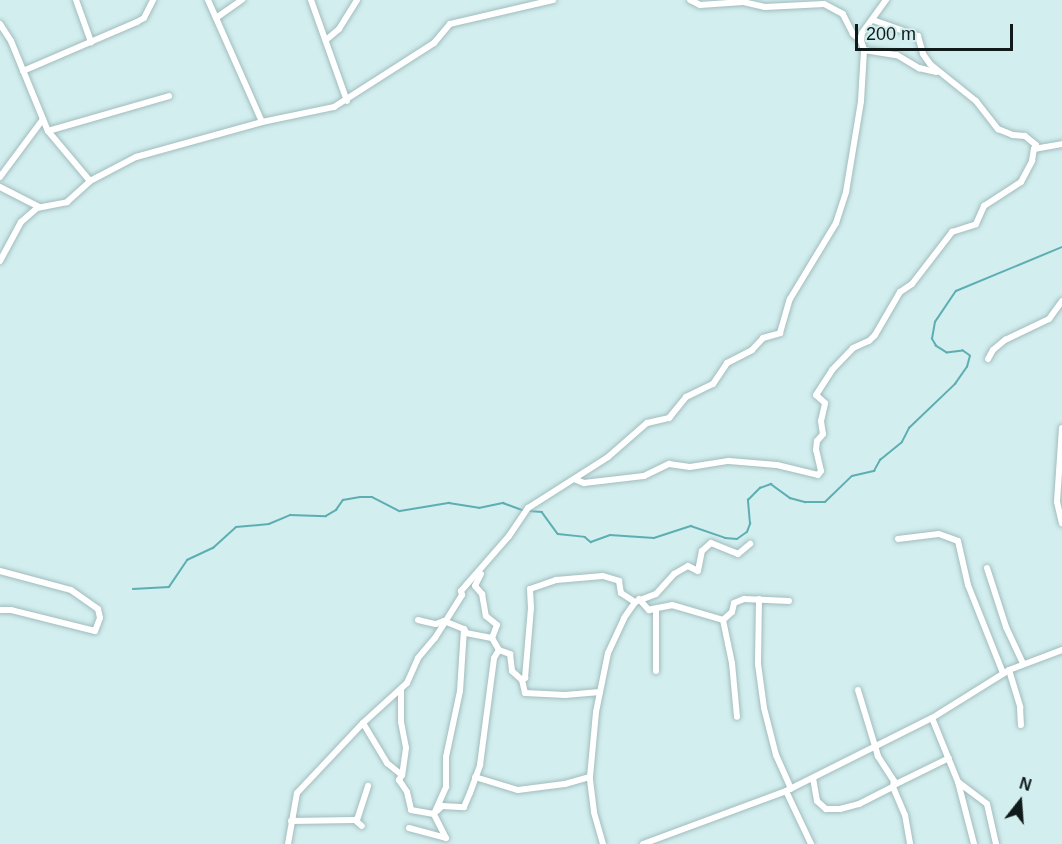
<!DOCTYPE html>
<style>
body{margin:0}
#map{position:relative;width:1062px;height:844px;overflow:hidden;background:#d2eeef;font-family:Helvetica,sans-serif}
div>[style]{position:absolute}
.stream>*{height:1.5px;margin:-0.75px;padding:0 0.75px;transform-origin:0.75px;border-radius:0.75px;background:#5daeb3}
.roads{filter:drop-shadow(0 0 2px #a2bcbd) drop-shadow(0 0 2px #a2bcbd)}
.minor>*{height:6px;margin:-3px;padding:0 3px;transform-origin:3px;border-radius:3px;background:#fff}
span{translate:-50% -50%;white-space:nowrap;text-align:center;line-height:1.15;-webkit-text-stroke:4.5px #d2eeef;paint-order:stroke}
.north{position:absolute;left:990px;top:772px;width:60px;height:60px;-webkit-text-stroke:4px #d2eeef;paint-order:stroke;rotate:17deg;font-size:16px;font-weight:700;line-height:24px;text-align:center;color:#101a1a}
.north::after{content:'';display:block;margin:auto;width:21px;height:27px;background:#101a1a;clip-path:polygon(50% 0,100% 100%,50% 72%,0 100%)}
.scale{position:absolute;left:855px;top:24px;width:158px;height:27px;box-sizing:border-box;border:3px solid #101a1a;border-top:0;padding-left:8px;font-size:18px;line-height:21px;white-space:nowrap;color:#101a1a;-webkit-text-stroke:4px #d2eeef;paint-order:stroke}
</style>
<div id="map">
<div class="stream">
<i style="left:529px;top:511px;width:13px;rotate:4deg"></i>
<i style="left:542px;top:512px;width:27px;rotate:54deg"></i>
<i style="left:558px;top:534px;width:27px;rotate:6deg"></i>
<i style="left:585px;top:537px;width:8px;rotate:40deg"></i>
<i style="left:591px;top:542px;width:20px;rotate:-20deg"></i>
<i style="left:610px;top:535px;width:44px;rotate:3.9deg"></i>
<i style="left:654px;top:538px;width:39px;rotate:-18deg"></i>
<i style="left:691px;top:526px;width:36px;rotate:19deg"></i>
<i style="left:725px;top:538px;width:12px;rotate:5deg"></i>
<i style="left:737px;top:539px;width:12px;rotate:-35deg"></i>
<i style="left:747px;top:532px;width:9px;rotate:-69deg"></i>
<i style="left:750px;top:524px;width:24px;rotate:-95deg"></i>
<i style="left:748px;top:500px;width:17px;rotate:-45deg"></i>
<i style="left:760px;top:488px;width:12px;rotate:-20deg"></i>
<i style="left:771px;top:484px;width:24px;rotate:36deg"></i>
<i style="left:790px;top:498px;width:16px;rotate:15deg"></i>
<i style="left:805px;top:502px;width:20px"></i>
<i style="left:825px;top:502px;width:37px;rotate:-44deg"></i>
<i style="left:852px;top:476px;width:23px;rotate:-13deg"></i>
<i style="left:874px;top:471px;width:13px;rotate:-61deg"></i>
<i style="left:880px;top:460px;width:28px;rotate:-39deg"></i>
<i style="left:902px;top:442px;width:16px;rotate:-63deg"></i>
<i style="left:909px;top:428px;width:64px;rotate:-43.7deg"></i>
<i style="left:955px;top:384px;width:21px;rotate:-55deg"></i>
<i style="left:967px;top:367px;width:11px;rotate:-75deg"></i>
<i style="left:970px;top:356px;width:9px;rotate:-144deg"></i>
<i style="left:963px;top:351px;width:16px;rotate:173deg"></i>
<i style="left:947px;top:353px;width:13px;rotate:-148deg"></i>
<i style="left:936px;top:346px;width:8px;rotate:-120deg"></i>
<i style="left:932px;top:339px;width:17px;rotate:-80deg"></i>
<i style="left:935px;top:322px;width:37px;rotate:-56deg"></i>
<i style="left:956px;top:291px;width:115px;rotate:-22.5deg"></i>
<i style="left:133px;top:589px;width:36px;rotate:-3deg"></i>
<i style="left:169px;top:587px;width:32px;rotate:-56deg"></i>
<i style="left:187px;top:560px;width:29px;rotate:-25deg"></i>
<i style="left:213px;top:548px;width:31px;rotate:-42deg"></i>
<i style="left:236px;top:527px;width:33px;rotate:-5deg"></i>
<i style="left:269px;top:524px;width:23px;rotate:-23deg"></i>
<i style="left:290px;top:515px;width:36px;rotate:2deg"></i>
<i style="left:326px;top:516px;width:12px;rotate:-31deg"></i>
<i style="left:336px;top:510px;width:12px;rotate:-55deg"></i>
<i style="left:343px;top:500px;width:17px;rotate:-10deg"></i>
<i style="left:360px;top:497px;width:12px"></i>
<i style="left:372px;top:497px;width:31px;rotate:27deg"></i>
<i style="left:400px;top:511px;width:50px;rotate:-9.3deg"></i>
<i style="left:449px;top:503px;width:30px;rotate:9deg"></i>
<i style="left:479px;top:508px;width:25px;rotate:-12deg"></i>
<i style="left:503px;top:503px;width:23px;rotate:20deg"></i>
</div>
<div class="roads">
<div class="minor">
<i style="left:76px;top:0;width:45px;rotate:70.3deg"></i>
<i style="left:208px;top:0;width:133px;rotate:66.1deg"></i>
<i style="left:311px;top:0;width:107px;rotate:70.4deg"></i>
<i style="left:216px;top:18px;width:32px;rotate:-35deg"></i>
<i style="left:873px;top:20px;width:48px;rotate:19.6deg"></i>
<i style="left:918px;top:36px;width:19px;rotate:74deg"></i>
<i style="left:923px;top:54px;width:12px;rotate:55deg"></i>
<i style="left:930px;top:64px;width:59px;rotate:38.8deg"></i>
<i style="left:976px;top:101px;width:36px;rotate:52deg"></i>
<i style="left:998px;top:129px;width:16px;rotate:22deg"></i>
<i style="left:1013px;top:135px;width:12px;rotate:5deg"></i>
<i style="left:1025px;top:136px;width:14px;rotate:39deg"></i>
<i style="left:1036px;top:145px;width:4px;rotate:117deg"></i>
<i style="left:0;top:24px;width:20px;rotate:57deg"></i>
<i style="left:11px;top:41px;width:97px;rotate:67.7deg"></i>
<i style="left:48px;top:131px;width:65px;rotate:50deg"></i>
<i style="left:326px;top:40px;width:17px;rotate:-40deg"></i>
<i style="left:339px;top:29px;width:34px;rotate:-58deg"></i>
<i style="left:861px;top:41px;width:8px;rotate:-83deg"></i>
<i style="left:862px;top:33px;width:41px;rotate:-54deg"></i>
<i style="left:864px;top:50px;width:33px;rotate:9deg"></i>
<i style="left:897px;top:55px;width:26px;rotate:31deg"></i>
<i style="left:919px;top:68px;width:18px;rotate:13deg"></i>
<i style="left:23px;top:71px;width:124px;rotate:-23.3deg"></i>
<i style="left:137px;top:22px;width:8px;rotate:-30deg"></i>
<i style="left:144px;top:18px;width:20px;rotate:-63deg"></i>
<i style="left:48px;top:131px;width:126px;rotate:-16.1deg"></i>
<i style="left:0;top:177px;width:72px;rotate:-53.4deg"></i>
<i style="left:0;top:187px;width:44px;rotate:27.1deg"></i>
<i style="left:0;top:261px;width:44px;rotate:-61.7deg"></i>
<i style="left:21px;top:222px;width:21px;rotate:-41deg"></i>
<i style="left:37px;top:208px;width:31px;rotate:-11deg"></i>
<i style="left:67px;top:202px;width:31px;rotate:-42deg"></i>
<i style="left:90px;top:181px;width:52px;rotate:-27.6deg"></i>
<i style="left:136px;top:157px;width:131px;rotate:-15.5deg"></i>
<i style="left:262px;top:122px;width:74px;rotate:-11.8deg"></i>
<i style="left:334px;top:107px;width:119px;rotate:-32.6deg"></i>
<i style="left:434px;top:43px;width:25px;rotate:-50deg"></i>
<i style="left:450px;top:24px;width:106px;rotate:-13.1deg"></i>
<i style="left:988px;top:359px;width:10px;rotate:-61deg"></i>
<i style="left:993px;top:350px;width:16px;rotate:-40deg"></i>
<i style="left:1005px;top:340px;width:49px;rotate:-25.5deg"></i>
<i style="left:1049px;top:319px;width:22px;rotate:-54deg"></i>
<i style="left:1062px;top:428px;width:74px;rotate:93.9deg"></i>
<i style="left:1057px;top:502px;width:22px;rotate:77deg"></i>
<i style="left:574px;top:479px;width:11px;rotate:22deg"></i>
<i style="left:584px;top:483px;width:60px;rotate:-6.7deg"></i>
<i style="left:644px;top:476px;width:28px;rotate:-26deg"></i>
<i style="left:669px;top:464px;width:21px;rotate:8deg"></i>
<i style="left:690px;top:467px;width:39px;rotate:-9deg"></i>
<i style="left:729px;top:461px;width:48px;rotate:4.8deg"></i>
<i style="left:777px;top:465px;width:42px;rotate:13.7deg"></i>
<i style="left:818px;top:475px;width:5px;rotate:-53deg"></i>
<i style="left:821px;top:471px;width:22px;rotate:-103deg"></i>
<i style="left:816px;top:450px;width:9px;rotate:-84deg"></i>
<i style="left:817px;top:441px;width:9px;rotate:-49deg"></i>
<i style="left:823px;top:434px;width:13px;rotate:-99deg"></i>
<i style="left:821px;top:421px;width:18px;rotate:-77deg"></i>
<i style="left:825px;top:403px;width:12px;rotate:-138deg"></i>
<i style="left:816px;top:395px;width:30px;rotate:-57deg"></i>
<i style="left:832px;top:370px;width:30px;rotate:-46deg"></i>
<i style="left:853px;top:348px;width:17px;rotate:-24deg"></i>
<i style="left:869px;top:341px;width:8px;rotate:-45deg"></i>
<i style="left:875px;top:335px;width:50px;rotate:-59.8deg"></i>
<i style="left:900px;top:292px;width:14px;rotate:-34deg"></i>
<i style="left:912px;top:284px;width:66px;rotate:-52.4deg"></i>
<i style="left:952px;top:232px;width:25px;rotate:-18deg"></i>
<i style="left:976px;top:224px;width:20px;rotate:-66deg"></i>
<i style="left:984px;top:206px;width:44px;rotate:-33deg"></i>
<i style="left:1021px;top:182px;width:24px;rotate:-62deg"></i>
<i style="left:1032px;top:161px;width:12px;rotate:-81deg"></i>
<i style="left:1034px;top:149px;width:28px;rotate:-10deg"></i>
<i style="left:898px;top:539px;width:41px;rotate:-7deg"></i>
<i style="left:939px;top:534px;width:20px;rotate:20deg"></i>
<i style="left:958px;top:541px;width:45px;rotate:77.2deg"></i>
<i style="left:968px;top:585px;width:95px;rotate:68.3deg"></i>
<i style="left:987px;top:568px;width:62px;rotate:72.1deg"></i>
<i style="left:1006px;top:627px;width:40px;rotate:65deg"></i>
<i style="left:0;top:571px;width:73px;rotate:15deg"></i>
<i style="left:71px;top:590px;width:33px;rotate:35deg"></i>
<i style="left:98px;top:609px;width:9px;rotate:77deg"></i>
<i style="left:100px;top:618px;width:14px;rotate:111deg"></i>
<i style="left:95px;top:631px;width:87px;rotate:-166deg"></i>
<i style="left:11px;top:610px;width:11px;rotate:180deg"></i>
<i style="left:481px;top:574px;width:13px;rotate:117deg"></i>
<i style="left:475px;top:586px;width:11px;rotate:49deg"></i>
<i style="left:482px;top:594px;width:22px;rotate:80deg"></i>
<i style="left:486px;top:616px;width:14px;rotate:39deg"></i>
<i style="left:497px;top:625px;width:14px;rotate:111deg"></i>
<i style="left:492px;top:638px;width:14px;rotate:60deg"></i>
<i style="left:499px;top:650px;width:12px;rotate:20deg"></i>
<i style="left:510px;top:654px;width:17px;rotate:83deg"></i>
<i style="left:512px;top:671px;width:13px;rotate:42deg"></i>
<i style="left:522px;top:680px;width:13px;rotate:77deg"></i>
<i style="left:525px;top:693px;width:40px;rotate:2.9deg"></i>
<i style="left:565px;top:695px;width:35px;rotate:-5deg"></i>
<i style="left:639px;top:599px;width:15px;rotate:48deg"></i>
<i style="left:649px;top:610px;width:7px;rotate:-8deg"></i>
<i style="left:656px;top:609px;width:62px;rotate:90deg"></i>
<i style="left:759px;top:599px;width:65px;rotate:90.9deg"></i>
<i style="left:758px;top:664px;width:44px;rotate:82.2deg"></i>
<i style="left:764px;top:708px;width:49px;rotate:75.7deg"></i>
<i style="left:776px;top:755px;width:37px;rotate:66deg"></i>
<i style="left:652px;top:609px;width:20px;rotate:-11deg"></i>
<i style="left:672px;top:605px;width:53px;rotate:16.4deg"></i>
<i style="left:418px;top:620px;width:18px;rotate:13deg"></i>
<i style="left:436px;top:624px;width:9px;rotate:-21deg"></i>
<i style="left:444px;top:621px;width:22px;rotate:22deg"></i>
<i style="left:464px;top:629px;width:4px;rotate:63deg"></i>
<i style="left:466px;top:633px;width:26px;rotate:11deg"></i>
<i style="left:723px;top:620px;width:44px;rotate:78.2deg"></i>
<i style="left:732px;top:663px;width:54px;rotate:84.7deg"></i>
<i style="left:723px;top:620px;width:12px;rotate:-42deg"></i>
<i style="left:732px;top:612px;width:9px;rotate:-77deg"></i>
<i style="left:734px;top:603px;width:11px;rotate:-22deg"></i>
<i style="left:744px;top:599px;width:45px;rotate:2.5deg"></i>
<i style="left:1009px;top:670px;width:39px;rotate:73deg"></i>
<i style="left:1020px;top:707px;width:18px;rotate:87deg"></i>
<i style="left:522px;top:680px;width:4px;rotate:-34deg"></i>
<i style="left:525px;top:678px;width:70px;rotate:-85.1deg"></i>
<i style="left:531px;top:608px;width:19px;rotate:-93deg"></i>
<i style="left:530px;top:589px;width:28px;rotate:-19deg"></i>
<i style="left:556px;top:580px;width:47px;rotate:-4.9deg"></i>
<i style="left:603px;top:576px;width:17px;rotate:17deg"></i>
<i style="left:619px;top:581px;width:12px;rotate:81deg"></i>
<i style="left:621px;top:593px;width:17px;rotate:33deg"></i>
<i style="left:401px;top:690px;width:32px;rotate:90deg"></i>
<i style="left:401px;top:722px;width:26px;rotate:79deg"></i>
<i style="left:406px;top:748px;width:27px;rotate:98deg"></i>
<i style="left:932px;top:718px;width:69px;rotate:67.9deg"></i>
<i style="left:958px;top:782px;width:64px;rotate:75.5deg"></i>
<i style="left:363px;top:723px;width:47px;rotate:59deg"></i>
<i style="left:387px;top:763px;width:19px;rotate:39deg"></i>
<i style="left:402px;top:775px;width:6px;rotate:121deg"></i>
<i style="left:399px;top:780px;width:14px;rotate:56deg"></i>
<i style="left:407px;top:792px;width:18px;rotate:77deg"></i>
<i style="left:411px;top:810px;width:23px;rotate:10deg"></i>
<i style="left:475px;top:777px;width:45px;rotate:16.8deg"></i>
<i style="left:518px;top:790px;width:47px;rotate:-7.3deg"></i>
<i style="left:565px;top:784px;width:26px;rotate:-16deg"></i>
<i style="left:813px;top:778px;width:23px;rotate:80deg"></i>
<i style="left:817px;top:801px;width:12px;rotate:42deg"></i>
<i style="left:826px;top:809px;width:14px"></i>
<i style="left:840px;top:809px;width:20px;rotate:-15deg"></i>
<i style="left:859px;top:804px;width:38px;rotate:-27deg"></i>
<i style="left:893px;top:787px;width:6px;rotate:-81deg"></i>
<i style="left:894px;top:781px;width:30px;rotate:-123deg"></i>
<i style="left:878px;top:756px;width:69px;rotate:-106.9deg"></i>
<i style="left:958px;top:782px;width:36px;rotate:37deg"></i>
<i style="left:987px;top:804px;width:41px;rotate:77.3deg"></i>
<i style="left:894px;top:785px;width:61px;rotate:-26.1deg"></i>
<i style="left:893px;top:787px;width:30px;rotate:67deg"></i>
<i style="left:905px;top:815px;width:29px;rotate:80deg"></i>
<i style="left:786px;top:791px;width:59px;rotate:64.7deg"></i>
<i style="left:437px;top:811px;width:7px;rotate:-45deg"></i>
<i style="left:442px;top:806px;width:22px;rotate:3deg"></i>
<i style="left:464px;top:807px;width:15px;rotate:-67deg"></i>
<i style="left:470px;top:793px;width:30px;rotate:-70deg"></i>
<i style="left:480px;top:765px;width:108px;rotate:-82.5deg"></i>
<i style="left:494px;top:658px;width:9px;rotate:-58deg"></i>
<i style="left:357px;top:820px;width:36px;rotate:-72deg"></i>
<i style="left:291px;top:821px;width:64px;rotate:-0.9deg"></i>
<i style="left:355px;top:820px;width:9px;rotate:41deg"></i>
<i style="left:409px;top:828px;width:38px;rotate:15deg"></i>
<i style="left:446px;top:838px;width:27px;rotate:-117deg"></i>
<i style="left:434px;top:814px;width:30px;rotate:-66deg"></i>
<i style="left:446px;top:787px;width:30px;rotate:-90deg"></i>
<i style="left:446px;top:757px;width:67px;rotate:-78deg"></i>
<i style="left:460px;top:691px;width:62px;rotate:-86.3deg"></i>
<i style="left:288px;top:844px;width:52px;rotate:-80deg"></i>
<i style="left:297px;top:793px;width:96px;rotate:-46.7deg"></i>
<i style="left:363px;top:723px;width:59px;rotate:-42.3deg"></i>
<i style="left:407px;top:683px;width:27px;rotate:-66deg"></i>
<i style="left:418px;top:658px;width:26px;rotate:-50deg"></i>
<i style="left:435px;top:638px;width:51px;rotate:-57.9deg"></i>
<i style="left:462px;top:595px;width:4px;rotate:-104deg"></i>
<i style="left:461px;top:591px;width:73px;rotate:-48.9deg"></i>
<i style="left:509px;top:536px;width:34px;rotate:-56deg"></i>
<i style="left:528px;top:508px;width:95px;rotate:-32.5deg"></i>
<i style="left:608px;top:457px;width:52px;rotate:-41.1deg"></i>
<i style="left:647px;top:423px;width:23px;rotate:-13deg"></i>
<i style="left:669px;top:418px;width:27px;rotate:-51deg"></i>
<i style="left:686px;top:397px;width:30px;rotate:-26deg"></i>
<i style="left:713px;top:384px;width:25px;rotate:-56deg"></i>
<i style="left:727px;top:363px;width:28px;rotate:-27deg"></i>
<i style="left:752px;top:350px;width:16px;rotate:-47deg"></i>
<i style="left:763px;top:338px;width:18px;rotate:-16deg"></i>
<i style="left:780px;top:333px;width:35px;rotate:-74deg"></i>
<i style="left:790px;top:299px;width:89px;rotate:-58.8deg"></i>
<i style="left:836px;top:223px;width:33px;rotate:-72deg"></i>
<i style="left:846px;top:192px;width:92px;rotate:-80.6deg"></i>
<i style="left:861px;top:101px;width:51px;rotate:-86.6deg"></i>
<i style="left:864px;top:50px;width:9px;rotate:-108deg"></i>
<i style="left:861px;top:41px;width:11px;rotate:-139deg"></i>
<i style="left:853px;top:34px;width:22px;rotate:-117deg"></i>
<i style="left:843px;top:14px;width:21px;rotate:-152deg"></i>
<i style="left:824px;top:4px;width:59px;rotate:177.1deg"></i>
<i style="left:765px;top:7px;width:23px;rotate:-167deg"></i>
<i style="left:743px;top:2px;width:43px;rotate:176deg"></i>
<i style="left:700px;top:5px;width:11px;rotate:-153deg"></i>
<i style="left:603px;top:844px;width:33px;rotate:-106deg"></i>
<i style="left:594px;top:812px;width:35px;rotate:-97deg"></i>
<i style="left:590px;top:777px;width:65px;rotate:-84.7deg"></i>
<i style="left:596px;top:712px;width:60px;rotate:-78.5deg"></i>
<i style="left:608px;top:653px;width:38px;rotate:-65deg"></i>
<i style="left:624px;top:618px;width:19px;rotate:-55deg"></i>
<i style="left:635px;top:602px;width:22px;rotate:-21deg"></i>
<i style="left:656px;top:594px;width:27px;rotate:-48deg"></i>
<i style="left:674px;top:574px;width:16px;rotate:-30deg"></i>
<i style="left:688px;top:566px;width:11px;rotate:27deg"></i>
<i style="left:698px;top:571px;width:20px;rotate:-79deg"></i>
<i style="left:702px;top:551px;width:12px;rotate:-42deg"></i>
<i style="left:711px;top:543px;width:29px;rotate:22deg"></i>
<i style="left:738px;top:554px;width:16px;rotate:-40deg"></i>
<i style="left:643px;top:844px;width:153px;rotate:-20.3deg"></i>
<i style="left:786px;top:791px;width:163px;rotate:-26.6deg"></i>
<i style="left:932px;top:718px;width:91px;rotate:-31.9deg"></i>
<i style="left:1009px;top:670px;width:57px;rotate:-20.7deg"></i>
</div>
</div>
<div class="north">N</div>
<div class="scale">200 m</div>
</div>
